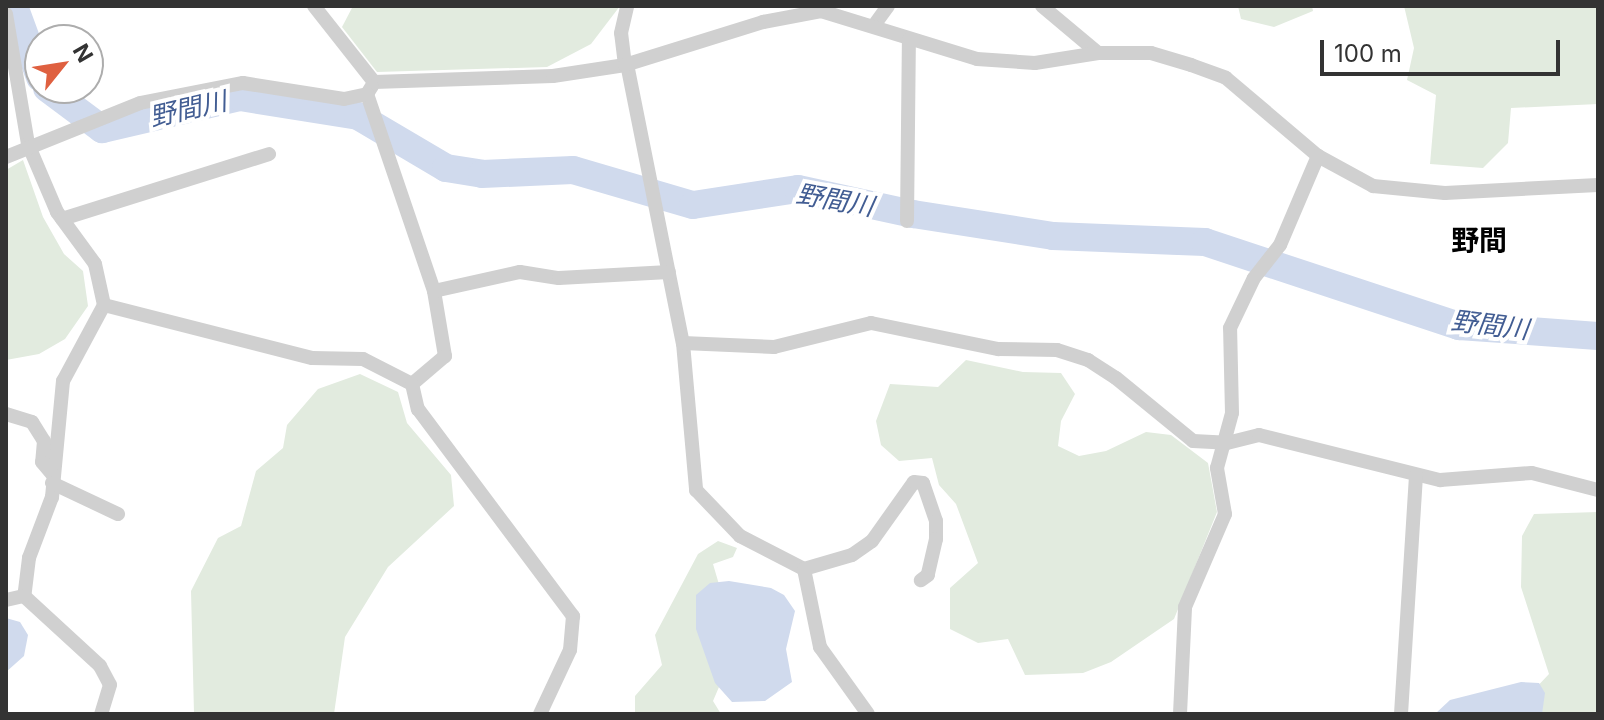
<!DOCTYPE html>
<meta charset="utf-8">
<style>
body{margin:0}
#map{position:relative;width:1604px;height:720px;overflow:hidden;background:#fff;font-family:Inter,"Noto Sans JP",sans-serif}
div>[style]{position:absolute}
.green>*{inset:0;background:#e2ebdf}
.water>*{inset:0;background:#d0daed}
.river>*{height:28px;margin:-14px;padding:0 14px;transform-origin:14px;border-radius:14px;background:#d0daed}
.minor>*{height:14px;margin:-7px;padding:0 7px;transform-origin:7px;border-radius:7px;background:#d0d0d0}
span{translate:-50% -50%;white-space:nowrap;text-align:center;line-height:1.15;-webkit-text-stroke:8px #fff;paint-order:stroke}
.water-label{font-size:26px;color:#425d93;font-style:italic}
.quarter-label{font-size:28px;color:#000;font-weight:700}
.frame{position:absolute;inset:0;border:8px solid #333;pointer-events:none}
.north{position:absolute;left:24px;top:24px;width:80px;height:80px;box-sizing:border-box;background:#fff;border:2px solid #adadad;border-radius:50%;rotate:60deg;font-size:22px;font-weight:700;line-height:32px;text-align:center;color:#333}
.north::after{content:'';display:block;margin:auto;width:28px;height:36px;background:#df6040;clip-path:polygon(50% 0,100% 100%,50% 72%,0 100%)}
.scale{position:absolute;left:1320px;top:40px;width:240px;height:36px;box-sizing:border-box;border:4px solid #333;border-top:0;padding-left:10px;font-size:24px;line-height:28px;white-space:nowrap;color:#333;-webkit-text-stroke:6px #fff;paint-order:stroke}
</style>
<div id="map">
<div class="green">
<i style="clip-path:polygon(353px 6px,620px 6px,591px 44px,547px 67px,377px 72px,342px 27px)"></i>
<i style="clip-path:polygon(1238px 6px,1312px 6px,1313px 11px,1274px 27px,1241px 19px)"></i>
<i style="clip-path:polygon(1404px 6px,1598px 6px,1598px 104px,1511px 108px,1508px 143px,1483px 168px,1430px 164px,1436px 95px,1407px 80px,1414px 48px)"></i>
<i style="clip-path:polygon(23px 160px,43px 217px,64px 254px,83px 271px,88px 306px,65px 339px,39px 354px,6px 360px,6px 170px)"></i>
<i style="clip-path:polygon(966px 360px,1023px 372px,1061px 373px,1075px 394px,1061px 421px,1058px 446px,1079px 456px,1106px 451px,1146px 432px,1171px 435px,1208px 463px,1217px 512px,1174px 619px,1111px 662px,1083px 673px,1025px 675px,1008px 639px,978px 643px,950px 629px,950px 588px,978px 563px,956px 504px,939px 485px,932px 458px,899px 461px,881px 445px,876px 421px,890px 384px,938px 387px)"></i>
<i style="clip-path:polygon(360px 374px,398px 392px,407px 423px,451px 475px,454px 506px,388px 567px,345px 637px,334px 714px,194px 714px,191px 591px,218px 538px,241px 526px,256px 471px,283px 448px,287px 425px,318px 389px)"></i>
<i style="clip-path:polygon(1598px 512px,1598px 714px,1495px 714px,1518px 707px,1549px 674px,1521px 587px,1522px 536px,1534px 514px)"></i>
<i style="clip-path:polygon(718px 541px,737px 548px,733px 557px,713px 564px,723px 598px,728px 666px,713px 701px,721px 714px,635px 714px,635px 696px,662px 665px,655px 635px,698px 554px)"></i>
</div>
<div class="water">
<i style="clip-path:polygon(729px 581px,771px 588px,784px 595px,795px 611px,786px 649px,792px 682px,765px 701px,732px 702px,715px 683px,696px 629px,696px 595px,710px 583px)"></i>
<i style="clip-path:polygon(6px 618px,20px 622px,28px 635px,24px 656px,6px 672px)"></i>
<i style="clip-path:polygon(1521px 682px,1539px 683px,1545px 693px,1542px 714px,1435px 714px,1450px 700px)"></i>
</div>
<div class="river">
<i style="left:14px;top:6px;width:76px;rotate:69.9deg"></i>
<i style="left:47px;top:88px;width:69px;rotate:36.7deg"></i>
<i style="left:102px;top:129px;width:142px;rotate:-13.1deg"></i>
<i style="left:240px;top:97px;width:120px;rotate:9.1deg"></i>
<i style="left:358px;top:116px;width:102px;rotate:30.6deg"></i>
<i style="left:446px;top:168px;width:36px;rotate:9deg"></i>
<i style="left:482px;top:174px;width:91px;rotate:-2.5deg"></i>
<i style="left:573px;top:170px;width:125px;rotate:16.3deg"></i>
<i style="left:693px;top:205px;width:106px;rotate:-8.7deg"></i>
<i style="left:798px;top:189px;width:118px;rotate:12.3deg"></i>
<i style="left:913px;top:214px;width:142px;rotate:8.9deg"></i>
<i style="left:1053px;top:236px;width:152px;rotate:2.3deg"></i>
<i style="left:1205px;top:242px;width:268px;rotate:18.3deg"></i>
<i style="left:1459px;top:326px;width:139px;rotate:4.1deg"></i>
</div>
<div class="minor">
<i style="left:314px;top:6px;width:97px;rotate:51.7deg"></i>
<i style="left:1042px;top:6px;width:73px;rotate:40deg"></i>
<i style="left:6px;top:14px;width:132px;rotate:80.4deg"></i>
<i style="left:28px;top:144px;width:74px;rotate:66.9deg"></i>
<i style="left:57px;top:212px;width:64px;rotate:53.8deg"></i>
<i style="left:95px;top:264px;width:42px;rotate:77.6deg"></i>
<i style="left:104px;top:305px;width:86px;rotate:118.3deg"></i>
<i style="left:63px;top:381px;width:117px;rotate:95.4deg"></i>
<i style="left:52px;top:497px;width:65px;rotate:110.7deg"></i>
<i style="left:29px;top:558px;width:38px;rotate:97deg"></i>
<i style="left:24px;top:596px;width:103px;rotate:42.6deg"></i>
<i style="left:100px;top:666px;width:21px;rotate:62deg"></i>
<i style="left:110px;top:685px;width:30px;rotate:107deg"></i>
<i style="left:875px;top:24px;width:22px;rotate:-54deg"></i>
<i style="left:627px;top:64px;width:285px;rotate:78.7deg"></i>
<i style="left:683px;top:343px;width:148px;rotate:84.9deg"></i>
<i style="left:696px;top:490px;width:64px;rotate:46.3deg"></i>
<i style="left:740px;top:536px;width:72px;rotate:27.3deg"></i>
<i style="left:804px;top:569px;width:80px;rotate:78.4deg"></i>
<i style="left:820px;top:647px;width:82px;rotate:54.4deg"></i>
<i style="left:625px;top:65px;width:32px;rotate:-97deg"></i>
<i style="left:621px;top:33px;width:28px;rotate:-77deg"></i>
<i style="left:374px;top:82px;width:179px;rotate:-1.9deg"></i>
<i style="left:553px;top:76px;width:73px;rotate:-8.7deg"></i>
<i style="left:625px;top:65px;width:145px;rotate:-17.3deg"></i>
<i style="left:763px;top:22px;width:59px;rotate:-10.7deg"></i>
<i style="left:821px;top:11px;width:163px;rotate:17.1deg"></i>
<i style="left:977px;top:59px;width:58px;rotate:3.9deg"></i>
<i style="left:1035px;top:63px;width:64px;rotate:-9deg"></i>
<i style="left:1098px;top:53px;width:53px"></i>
<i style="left:1151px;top:53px;width:42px;rotate:16.7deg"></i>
<i style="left:1191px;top:65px;width:37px;rotate:20deg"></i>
<i style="left:1226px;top:78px;width:121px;rotate:40.3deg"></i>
<i style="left:1318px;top:156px;width:63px;rotate:28.6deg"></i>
<i style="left:1373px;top:186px;width:72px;rotate:5.6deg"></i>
<i style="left:1445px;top:193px;width:153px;rotate:-3deg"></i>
<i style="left:372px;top:86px;width:9px;rotate:122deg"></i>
<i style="left:367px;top:94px;width:208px;rotate:71.2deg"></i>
<i style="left:434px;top:291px;width:66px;rotate:80.4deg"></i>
<i style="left:445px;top:356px;width:43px;rotate:139.7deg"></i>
<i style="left:6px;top:157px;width:144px;rotate:-21.9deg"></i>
<i style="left:140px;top:103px;width:105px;rotate:-11deg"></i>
<i style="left:243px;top:83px;width:102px;rotate:9deg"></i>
<i style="left:344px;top:99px;width:24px;rotate:-12deg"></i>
<i style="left:62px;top:219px;width:217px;rotate:-17.4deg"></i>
<i style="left:907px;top:221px;width:181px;rotate:-89.4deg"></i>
<i style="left:434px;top:291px;width:88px;rotate:-12.5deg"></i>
<i style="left:520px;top:272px;width:39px;rotate:9deg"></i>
<i style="left:559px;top:278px;width:110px;rotate:-3.1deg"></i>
<i style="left:104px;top:305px;width:215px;rotate:14.3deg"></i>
<i style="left:312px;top:358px;width:51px;rotate:1.1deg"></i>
<i style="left:363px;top:359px;width:55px;rotate:27deg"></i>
<i style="left:683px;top:343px;width:91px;rotate:2.5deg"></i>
<i style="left:774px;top:347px;width:100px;rotate:-13.9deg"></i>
<i style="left:871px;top:323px;width:130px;rotate:11.6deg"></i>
<i style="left:998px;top:349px;width:59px;rotate:1deg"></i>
<i style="left:1057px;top:350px;width:33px;rotate:18deg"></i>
<i style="left:1088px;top:360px;width:33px;rotate:33deg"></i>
<i style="left:1116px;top:378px;width:99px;rotate:39.3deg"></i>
<i style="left:1193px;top:441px;width:34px;rotate:3deg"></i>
<i style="left:1227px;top:443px;width:33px;rotate:-14deg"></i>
<i style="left:1259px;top:435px;width:187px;rotate:14deg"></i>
<i style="left:1440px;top:480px;width:92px;rotate:-4.4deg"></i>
<i style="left:1532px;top:473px;width:68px;rotate:14.4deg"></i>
<i style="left:412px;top:384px;width:26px;rotate:77deg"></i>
<i style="left:418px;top:409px;width:259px;rotate:53.2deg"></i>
<i style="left:573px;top:616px;width:34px;rotate:95deg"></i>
<i style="left:570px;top:650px;width:71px;rotate:115.1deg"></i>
<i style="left:6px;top:414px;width:27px;rotate:17deg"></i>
<i style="left:32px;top:422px;width:22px;rotate:58deg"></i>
<i style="left:44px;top:441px;width:21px;rotate:95deg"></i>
<i style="left:42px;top:462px;width:16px;rotate:50deg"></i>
<i style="left:52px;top:483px;width:73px;rotate:25.2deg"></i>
<i style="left:804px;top:569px;width:50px;rotate:-16.3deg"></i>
<i style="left:852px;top:555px;width:24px;rotate:-35deg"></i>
<i style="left:872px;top:541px;width:72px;rotate:-54.6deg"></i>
<i style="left:914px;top:482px;width:9px;rotate:6deg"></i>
<i style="left:923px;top:483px;width:40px;rotate:71.1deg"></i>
<i style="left:936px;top:521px;width:18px;rotate:90deg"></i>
<i style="left:936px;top:539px;width:37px;rotate:103deg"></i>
<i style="left:928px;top:575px;width:9px;rotate:144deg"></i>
<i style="left:6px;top:600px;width:18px;rotate:-13deg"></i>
<i style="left:1180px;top:714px;width:107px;rotate:-87.3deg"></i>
<i style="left:1185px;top:607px;width:101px;rotate:-66.7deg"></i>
<i style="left:1225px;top:514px;width:47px;rotate:-99.9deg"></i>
<i style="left:1217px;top:468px;width:57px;rotate:-74.7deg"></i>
<i style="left:1232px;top:413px;width:85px;rotate:-91.3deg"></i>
<i style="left:1230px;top:328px;width:55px;rotate:-64.4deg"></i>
<i style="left:1254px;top:278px;width:42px;rotate:-51.8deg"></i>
<i style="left:1280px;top:245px;width:97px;rotate:-66.9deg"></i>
<i style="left:1401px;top:714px;width:239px;rotate:-86.4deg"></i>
</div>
<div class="water-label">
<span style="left:188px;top:109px;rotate:-13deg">野間川</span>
<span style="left:835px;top:200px;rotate:10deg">野間川</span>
<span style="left:1490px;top:325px;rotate:7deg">野間川</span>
</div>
<div class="quarter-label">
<span style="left:1479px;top:240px">野間</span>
</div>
<div class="frame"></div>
<div class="north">N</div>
<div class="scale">100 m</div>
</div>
